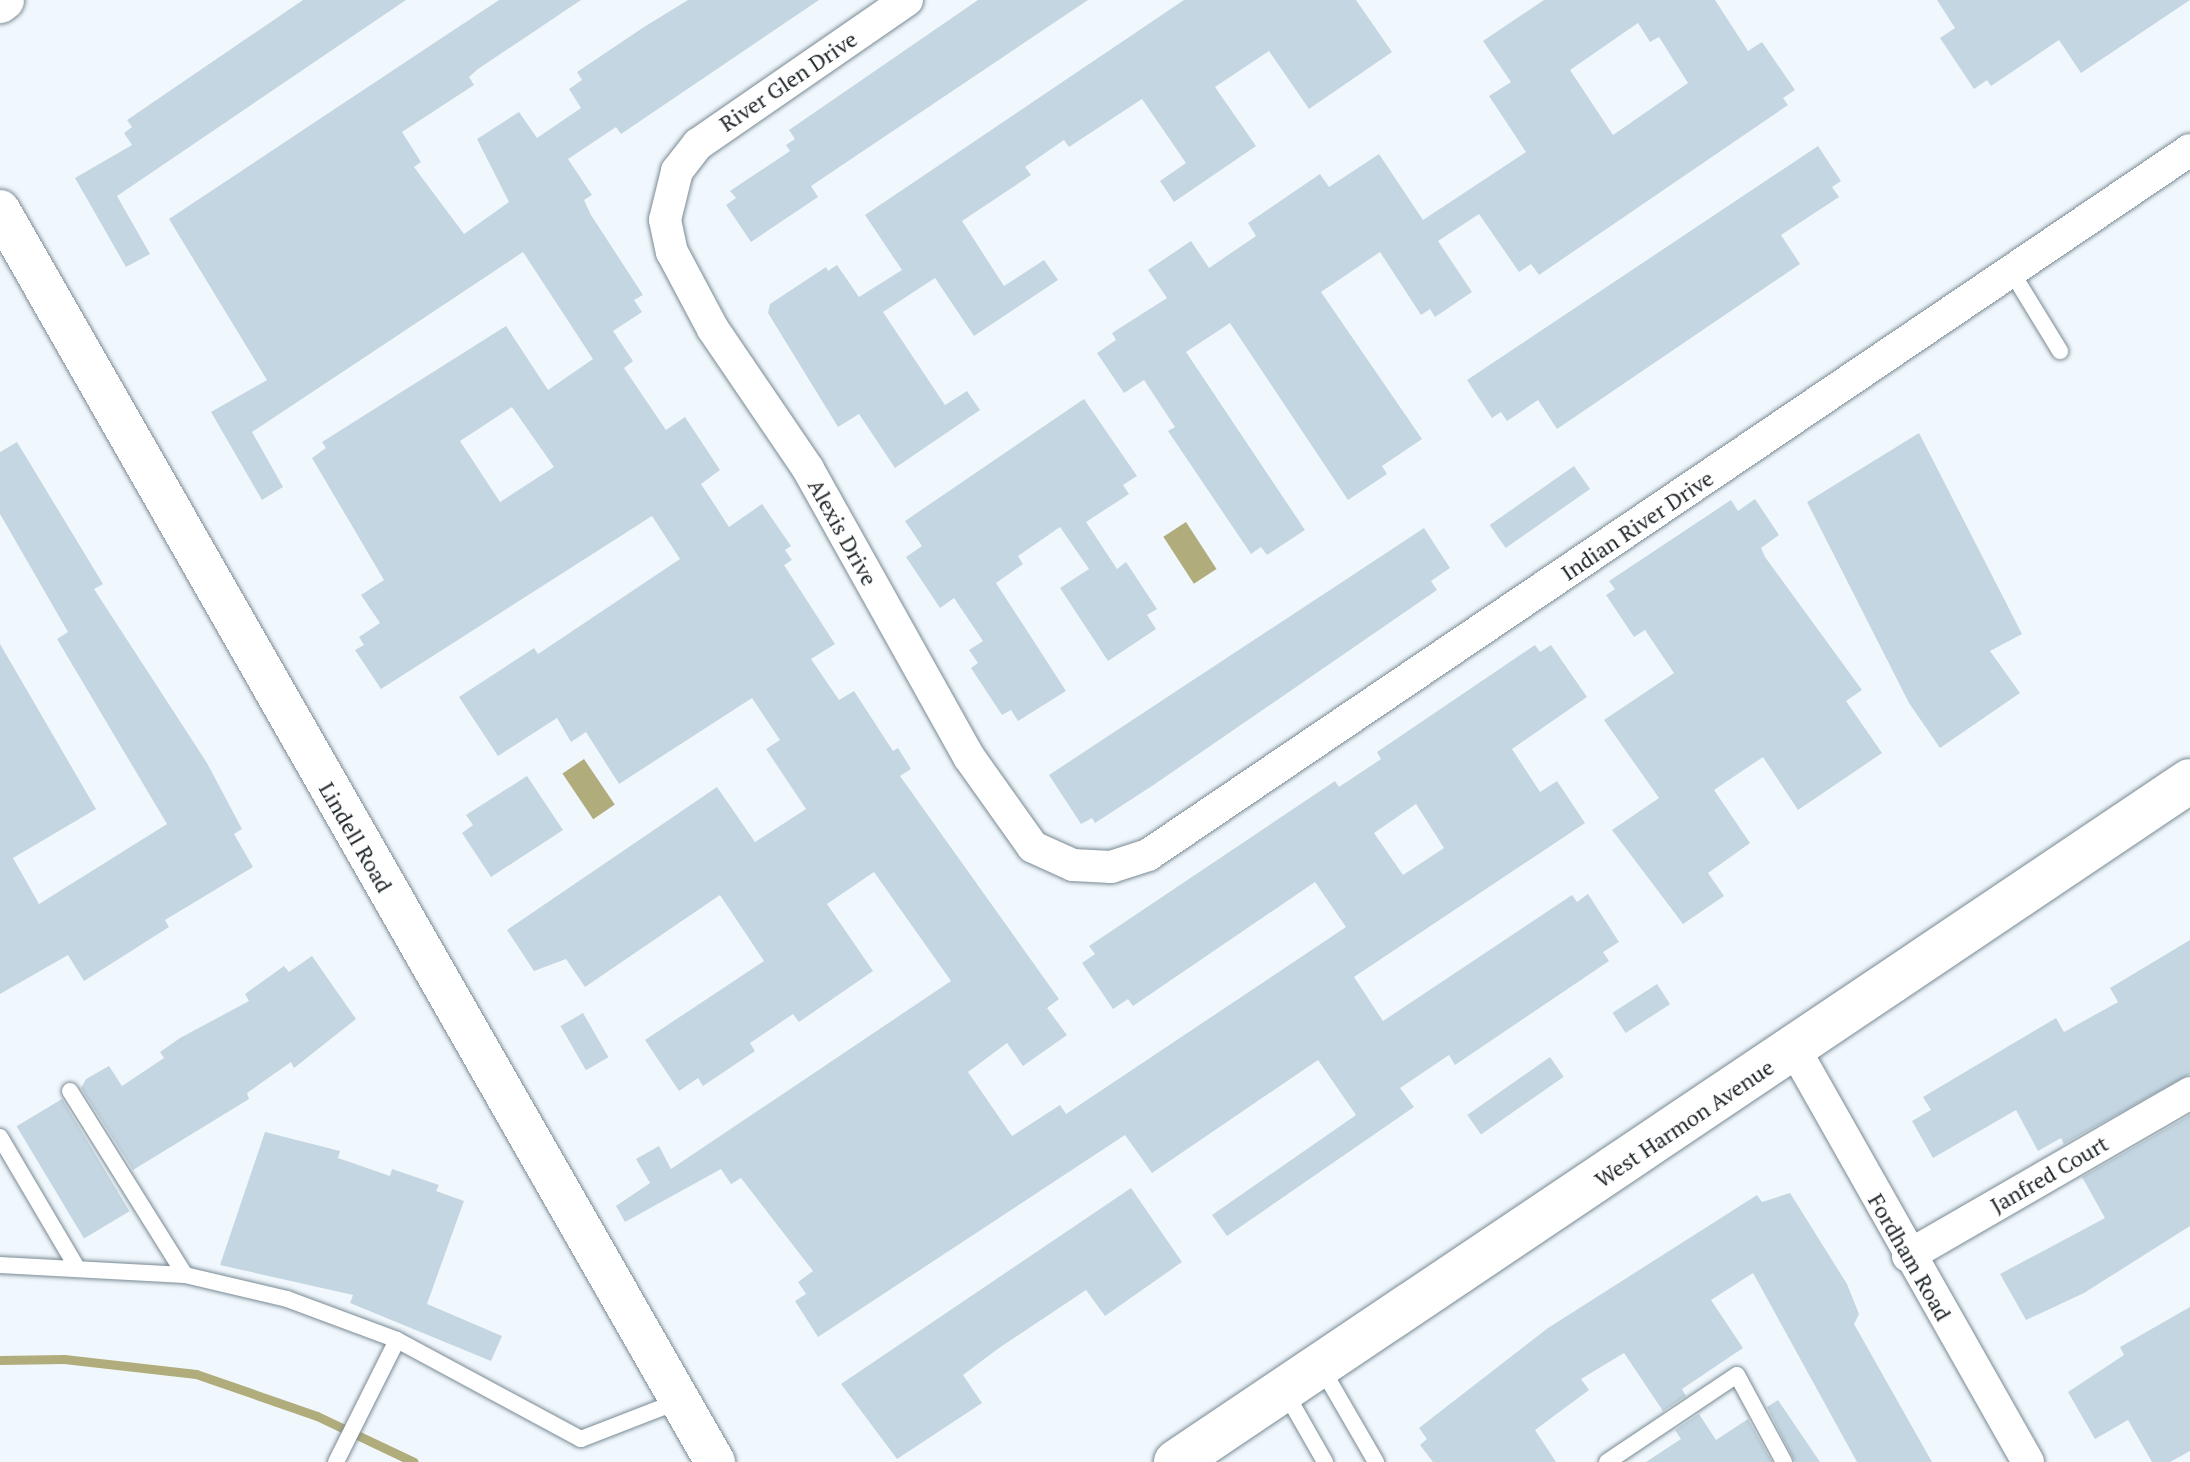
<!DOCTYPE html>
<style>
body{margin:0}
#map{position:relative;width:2190px;height:1462px;overflow:hidden;background:#f1f8fd;font-family:"PT Serif",serif}
div>[style]{position:absolute}
.water>*{inset:0;background:#b0ac7b;transform-origin:0 0}
.stream>*{height:9px;margin:-4.5px;padding:0 4.5px;transform-origin:4.5px;border-radius:4.5px;background:#b0ac7b}
.building>*{inset:0;background:#c4d6e1;transform-origin:0 0}
.roads{filter:drop-shadow(0 0 2px #798a94) drop-shadow(0 0 2px #798a94)}
.service>*{height:16px;margin:-8px;padding:0 8px;transform-origin:8px;border-radius:8px;background:#fff}
.minor>*{height:32px;margin:-16px;padding:0 16px;transform-origin:16px;border-radius:16px;background:#fff}
.tertiary>*{height:40px;margin:-20px;padding:0 20px;transform-origin:20px;border-radius:20px;background:#fff}
.secondary>*{height:44px;margin:-22px;padding:0 22px;transform-origin:22px;border-radius:22px;background:#fff}
span{translate:-50% -50%;white-space:nowrap;text-align:center;line-height:1.15;-webkit-text-stroke:7px #fff;paint-order:stroke}
.street-label{font-size:22px;color:#21282c}
</style>
<div id="map">
<div class="water">
<i style="left:1186px;top:522px;width:56px;height:27px;rotate:57deg"></i>
<i style="left:584px;top:759px;width:55px;height:26px;rotate:56deg"></i>
</div>
<div class="stream">
<i style="left:0;top:1360px;width:64px;rotate:-0.9deg"></i>
<i style="left:64px;top:1359px;width:133px;rotate:6.5deg"></i>
<i style="left:196px;top:1374px;width:128px;rotate:19.1deg"></i>
<i style="left:317px;top:1416px;width:107px;rotate:25.4deg"></i>
</div>
<div class="building">
<i style="clip-path:polygon(303px 0,406px 0,117px 196px,150px 254px,126px 267px,75px 178px,132px 145px,124px 133px,132px 127px,127px 120px)"></i>
<i style="clip-path:polygon(evenodd,499px 0,581px 0,478px 69px,469px 77px,474px 85px,402px 132px,421px 162px,414px 167px,464px 234px,509px 202px,477px 139px,519px 112px,537px 138px,581px 108px,569px 89px,582px 80px,577px 72px,644px 27px,688px 0,819px 0,621px 134px,616px 127px,568px 159px,592px 195px,584px 200px,591px 215px,643px 295px,634px 300px,642px 312px,613px 331px,633px 361px,624px 368px,666px 430px,685px 417px,720px 470px,701px 484px,729px 527px,762px 504px,791px 546px,785px 550px,792px 560px,784px 565px,835px 644px,811px 659px,839px 700px,854px 691px,893px 751px,898px 748px,911px 769px,900px 776px,1059px 999px,1047px 1008px,1067px 1035px,1023px 1066px,1007px 1043px,968px 1072px,1012px 1136px,1060px 1105px,1066px 1114px,1346px 927px,1315px 882px,1133px 1006px,1128px 999px,1113px 1009px,1082px 963px,1095px 954px,1089px 946px,1335px 781px,1339px 787px,1381px 759px,1377px 752px,1535px 645px,1540px 652px,1551px 645px,1587px 697px,1512px 749px,1540px 792px,1557px 781px,1585px 823px,1354px 977px,1383px 1021px,1572px 895px,1577px 902px,1588px 894px,1619px 942px,1603px 952px,1609px 961px,1455px 1065px,1449px 1055px,1400px 1088px,1414px 1107px,1227px 1236px,1212px 1215px,1356px 1115px,1318px 1060px,1152px 1173px,1125px 1135px,818px 1337px,795px 1301px,806px 1294px,798px 1282px,813px 1271px,741px 1178px,731px 1184px,721px 1169px,625px 1222px,616px 1206px,650px 1183px,636px 1159px,659px 1146px,671px 1169px,951px 981px,874px 872px,827px 904px,873px 971px,799px 1022px,793px 1014px,750px 1043px,755px 1051px,703px 1086px,698px 1078px,679px 1091px,645px 1040px,764px 961px,720px 895px,585px 987px,566px 959px,534px 971px,507px 930px,717px 787px,755px 842px,806px 809px,766px 749px,780px 740px,752px 698px,619px 784px,586px 732px,571px 742px,557px 718px,498px 756px,459px 697px,534px 648px,538px 654px,680px 559px,652px 516px,381px 689px,355px 650px,364px 645px,359px 637px,380px 623px,361px 595px,384px 580px,312px 458px,326px 448px,322px 442px,506px 326px,548px 390px,593px 359px,523px 252px,252px 432px,283px 487px,262px 500px,211px 412px,267px 380px,169px 219px,499px 0,512px 407px,554px 467px,500px 502px,460px 441px,512px 407px,499px 0,1416px 804px,1444px 848px,1403px 875px,1374px 833px,1416px 804px)"></i>
<i style="clip-path:polygon(978px 0,1088px 0,811px 186px,818px 197px,751px 242px,726px 205px,736px 198px,730px 191px,790px 151px,786px 145px,795px 139px,789px 130px)"></i>
<i style="clip-path:polygon(1184px 0,1356px 0,1392px 52px,1309px 109px,1269px 51px,1215px 87px,1256px 146px,1174px 202px,1160px 181px,1186px 163px,1142px 99px,1069px 147px,1064px 140px,1025px 167px,1031px 175px,962px 221px,1004px 286px,1044px 260px,1058px 280px,974px 336px,935px 278px,883px 312px,945px 405px,967px 391px,980px 410px,895px 468px,859px 414px,838px 427px,768px 313px,770px 304px,826px 267px,828px 271px,837px 265px,859px 297px,902px 270px,865px 215px)"></i>
<i style="clip-path:polygon(evenodd,1544px 0,1715px 0,1748px 51px,1762px 42px,1795px 90px,1783px 98px,1788px 105px,1539px 275px,1531px 264px,1519px 272px,1479px 214px,1438px 241px,1472px 292px,1435px 317px,1430px 309px,1421px 315px,1380px 252px,1321px 292px,1422px 439px,1382px 466px,1387px 474px,1348px 500px,1230px 323px,1186px 352px,1305px 530px,1267px 555px,1261px 547px,1251px 554px,1168px 431px,1175px 427px,1144px 380px,1124px 393px,1097px 353px,1116px 340px,1112px 333px,1167px 298px,1148px 270px,1191px 241px,1209px 268px,1256px 236px,1248px 223px,1320px 174px,1329px 187px,1379px 154px,1423px 220px,1526px 152px,1489px 96px,1511px 82px,1483px 41px,1544px 0,1638px 23px,1650px 42px,1659px 37px,1688px 83px,1613px 135px,1570px 70px,1638px 23px)"></i>
<i style="clip-path:polygon(1937px 0,2190px 0,2081px 73px,2059px 40px,1991px 86px,1987px 80px,1974px 89px,1940px 38px,1955px 28px)"></i>
<i style="clip-path:polygon(1818px 146px,1841px 181px,1832px 187px,1839px 197px,1781px 235px,1800px 264px,1557px 429px,1538px 400px,1507px 421px,1501px 412px,1492px 418px,1467px 380px)"></i>
<i style="clip-path:polygon(1084px 399px,1137px 476px,1123px 485px,1129px 494px,1086px 522px,1117px 569px,1126px 562px,1157px 609px,1147px 615px,1156px 629px,1108px 661px,1060px 588px,1089px 569px,1060px 527px,1018px 556px,1023px 564px,996px 583px,1066px 691px,1018px 721px,1011px 710px,1002px 715px,971px 668px,978px 663px,969px 650px,983px 641px,954px 598px,940px 608px,906px 557px,922px 546px,905px 521px)"></i>
<i style="clip-path:polygon(1919px 433px,2022px 634px,1990px 651px,2020px 693px,1940px 748px,1909px 703px,1807px 502px)"></i>
<i style="clip-path:polygon(17px 442px,103px 584px,94px 589px,207px 763px,242px 829px,234px 834px,253px 867px,165px 920px,169px 927px,84px 981px,68px 955px,0 994px,0 644px,96px 809px,13px 858px,39px 904px,167px 824px,57px 639px,68px 632px,0 514px,0 452px)"></i>
<i style="left:1574px;top:466px;width:28px;height:103px;rotate:55deg"></i>
<i style="clip-path:polygon(1755px 499px,1779px 535px,1761px 548px,1765px 557px,1862px 690px,1846px 701px,1882px 753px,1798px 810px,1763px 757px,1714px 790px,1750px 843px,1708px 873px,1724px 896px,1683px 924px,1612px 830px,1659px 798px,1604px 720px,1674px 673px,1645px 630px,1634px 637px,1606px 595px,1615px 589px,1609px 581px,1731px 500px,1738px 511px)"></i>
<i style="clip-path:polygon(1424px 528px,1450px 568px,1431px 581px,1437px 590px,1155px 784px,1095px 823px,1092px 818px,1081px 824px,1049px 775px)"></i>
<i style="clip-path:polygon(527px 776px,563px 830px,491px 877px,462px 833px,473px 825px,466px 815px)"></i>
<i style="clip-path:polygon(2190px 940px,2190px 1074px,2064px 1144px,2061px 1138px,2038px 1151px,2016px 1110px,1933px 1158px,1912px 1121px,1931px 1110px,1923px 1097px,2056px 1018px,2064px 1032px,2118px 1002px,2110px 988px)"></i>
<i style="clip-path:polygon(312px 956px,356px 1019px,294px 1068px,291px 1062px,247px 1093px,249px 1099px,133px 1170px,81px 1088px,86px 1079px,109px 1066px,122px 1086px,164px 1058px,160px 1052px,180px 1038px,249px 1001px,245px 994px,284px 966px,289px 972px)"></i>
<i style="left:1657px;top:984px;width:24px;height:53px;rotate:57deg"></i>
<i style="left:583px;top:1013px;width:51px;height:26px;rotate:60deg"></i>
<i style="left:1550px;top:1057px;width:24px;height:101px;rotate:55deg"></i>
<i style="left:62px;top:1099px;width:131px;height:53px;rotate:59deg"></i>
<i style="clip-path:polygon(2190px 1115px,2190px 1226px,2084px 1293px,2026px 1320px,2000px 1274px,2105px 1218px,2082px 1177px)"></i>
<i style="clip-path:polygon(265px 1132px,340px 1151px,338px 1158px,390px 1176px,392px 1169px,439px 1185px,436px 1191px,464px 1201px,427px 1304px,502px 1336px,491px 1361px,350px 1303px,353px 1295px,220px 1265px)"></i>
<i style="clip-path:polygon(1131px 1188px,1182px 1262px,1105px 1316px,1086px 1290px,999px 1348px,963px 1375px,982px 1403px,897px 1459px,841px 1384px)"></i>
<i style="clip-path:polygon(1790px 1193px,1847px 1284px,1859px 1314px,1854px 1324px,1932px 1462px,1857px 1462px,1753px 1273px,1711px 1300px,1743px 1348px,1682px 1389px,1686px 1396px,1663px 1411px,1624px 1353px,1581px 1379px,1589px 1390px,1535px 1430px,1556px 1462px,1433px 1462px,1420px 1445px,1427px 1439px,1419px 1428px,1548px 1328px,1757px 1195px,1762px 1202px)"></i>
<i style="clip-path:polygon(2190px 1307px,2190px 1451px,2170px 1462px,2152px 1462px,2128px 1420px,2095px 1439px,2068px 1392px,2124px 1355px,2120px 1347px)"></i>
<i style="clip-path:polygon(1778px 1400px,1820px 1462px,1795px 1462px,1767px 1407px)"></i>
<i style="clip-path:polygon(1699px 1414px,1716px 1440px,1748px 1419px,1772px 1462px,1646px 1462px,1681px 1439px,1675px 1430px)"></i>
</div>
<div class="roads">
<div class="service">
<i style="left:2011px;top:271px;width:94px;rotate:58.5deg"></i>
<i style="left:70px;top:1091px;width:217px;rotate:58deg"></i>
<i style="left:0;top:1137px;width:150px;rotate:59.5deg"></i>
<i style="left:0;top:1265px;width:185px;rotate:3.1deg"></i>
<i style="left:185px;top:1275px;width:105px;rotate:13.2deg"></i>
<i style="left:287px;top:1299px;width:117px;rotate:20.4deg"></i>
<i style="left:397px;top:1340px;width:209px;rotate:28.3deg"></i>
<i style="left:581px;top:1439px;width:105px;rotate:-21.2deg"></i>
<i style="left:1321px;top:1367px;width:110px;rotate:59.9deg"></i>
<i style="left:1284px;top:1390px;width:83px;rotate:60.3deg"></i>
<i style="left:336px;top:1462px;width:136px;rotate:-63.4deg"></i>
<i style="left:1607px;top:1462px;width:156px;rotate:-33.8deg"></i>
<i style="left:1737px;top:1375px;width:99px;rotate:61.6deg"></i>
</div>
<div class="minor">
<i style="left:907px;top:0;width:254px;rotate:145.4deg"></i>
<i style="left:698px;top:144px;width:34px;rotate:128deg"></i>
<i style="left:677px;top:171px;width:50px;rotate:103.8deg"></i>
<i style="left:665px;top:220px;width:33px;rotate:78deg"></i>
<i style="left:672px;top:252px;width:87px;rotate:62deg"></i>
<i style="left:713px;top:329px;width:169px;rotate:55.8deg"></i>
<i style="left:808px;top:469px;width:330px;rotate:60.8deg"></i>
<i style="left:969px;top:757px;width:110px;rotate:54.6deg"></i>
<i style="left:1033px;top:847px;width:44px;rotate:24.2deg"></i>
<i style="left:1073px;top:865px;width:38px;rotate:3deg"></i>
<i style="left:1111px;top:867px;width:39px;rotate:-18deg"></i>
<i style="left:1148px;top:855px;width:1258px;rotate:-34.08deg"></i>
<i style="left:1795px;top:1050px;width:473px;rotate:60.5deg"></i>
<i style="left:1908px;top:1256px;width:326px;rotate:-30deg"></i>
</div>
<div class="tertiary">
<i style="left:0;top:3px;width:5px;rotate:-37deg"></i>
<i style="left:0;top:210px;width:1442px;rotate:60.27deg"></i>
</div>
<div class="secondary">
<i style="left:1176px;top:1462px;width:1221px;rotate:-33.89deg"></i>
</div>
</div>
<div class="street-label">
<span style="left:788px;top:81px;rotate:-34deg">River Glen Drive</span>
<span style="left:1637px;top:525px;rotate:-34deg">Indian River Drive</span>
<span style="left:843px;top:532px;rotate:61deg">Alexis Drive</span>
<span style="left:356px;top:837px;rotate:60deg">Lindell Road</span>
<span style="left:1684px;top:1123px;rotate:-34deg">West Harmon Avenue</span>
<span style="left:2049px;top:1174px;rotate:-30deg">Janfred Court</span>
<span style="left:1910px;top:1257px;rotate:60deg">Fordham Road</span>
</div>
</div>
